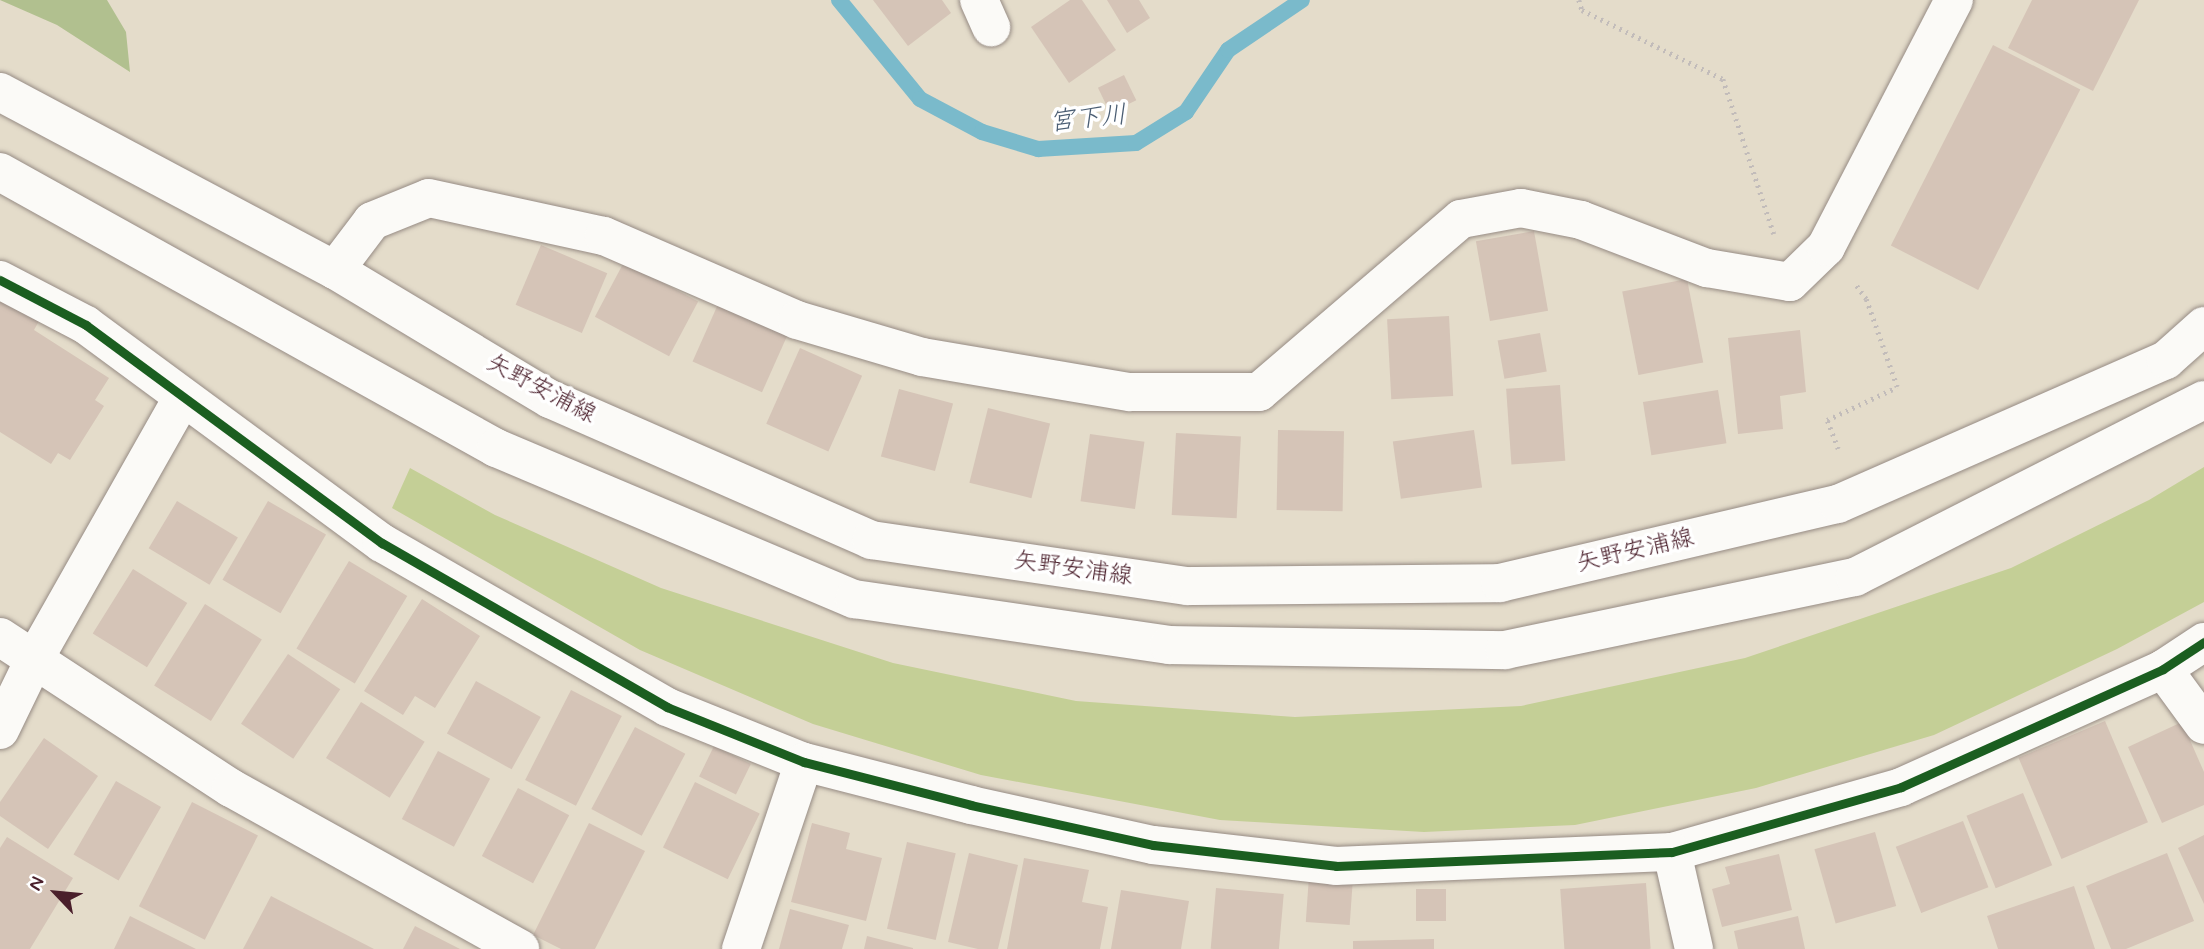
<!DOCTYPE html>
<meta charset="utf-8">
<style>
body{margin:0}
#map{position:relative;width:2204px;height:949px;overflow:hidden;background:#e4dcca;font-family:Mynerve,"Klee One",sans-serif}
div>[style]{position:absolute}
.green>*{inset:0;background:#c4cf96}
.forest>*{inset:0;background:#b1c08f}
.stream>*{height:16px;margin:-8px;padding:0 8px;transform-origin:8px;border-radius:8px;background:#7abacb}
.building>*{inset:0;background:#d5c4b7;transform-origin:0 0}
.path>*{height:4.5px;margin-top:-2.25px;transform-origin:0;background:repeating-linear-gradient(90deg,#c2bcba 0 2px,transparent 0 7px)}
.roads{filter:drop-shadow(0 0 2px #968b84) drop-shadow(0 0 2px #968b84)}
.minor>*{height:38px;margin:-19px;padding:0 19px;transform-origin:19px;border-radius:19px;background:#fbfaf7}
.primary>*{height:38px;margin:-19px;padding:0 19px;transform-origin:19px;border-radius:19px;background:#fbfaf7}
.cycleway>*{height:9px;margin:-4.5px;padding:0 4.5px;transform-origin:4.5px;border-radius:4.5px;background:#1b5e20}
span{translate:-50% -50%;white-space:nowrap;text-align:center;line-height:1.15;-webkit-text-stroke:7px #fff;paint-order:stroke}
.street-label{font-size:24px;color:#4a1f2b}
.water-label{font-size:26px;color:#4b5e73;font-style:italic}
.north{position:absolute;left:21px;top:858px;width:70px;height:70px;-webkit-text-stroke:5px #fff;paint-order:stroke;rotate:296deg;font-size:19px;font-weight:700;line-height:28px;text-align:center;color:#4a1f2b}
.north::after{content:'';display:block;margin:auto;width:24px;height:32px;background:#4a1f2b;clip-path:polygon(50% 0,100% 100%,50% 72%,0 100%)}
</style>
<div id="map">
<div class="green">
<i style="clip-path:polygon(2204px 467px,2204px 602px,2117px 649px,1934px 735px,1756px 788px,1575px 825px,1424px 832px,1220px 820px,981px 775px,813px 724px,640px 650px,392px 508px,410px 468px,495px 515px,661px 588px,893px 663px,1076px 701px,1295px 717px,1521px 706px,1745px 658px,2011px 568px,2149px 500px)"></i>
</div>
<div class="forest">
<i style="clip-path:polygon(0 0,107px 0,126px 32px,130px 72px,57px 25px)"></i>
</div>
<div class="stream">
<i style="left:839px;top:0;width:128px;rotate:50.7deg"></i>
<i style="left:920px;top:99px;width:70px;rotate:28deg"></i>
<i style="left:982px;top:132px;width:59px;rotate:16.9deg"></i>
<i style="left:1038px;top:149px;width:98px;rotate:-3.5deg"></i>
<i style="left:1136px;top:143px;width:59px;rotate:-31.8deg"></i>
<i style="left:1186px;top:112px;width:75px;rotate:-55.9deg"></i>
<i style="left:1228px;top:50px;width:89px;rotate:-34deg"></i>
</div>
<div class="building">
<i style="clip-path:polygon(873px 0,942px 0,951px 13px,908px 46px)"></i>
<i style="clip-path:polygon(1070px 0,1082px 0,1116px 50px,1069px 83px,1031px 27px)"></i>
<i style="clip-path:polygon(1107px 0,1139px 0,1150px 18px,1127px 33px)"></i>
<i style="clip-path:polygon(2032px 0,2139px 0,2093px 91px,2008px 48px)"></i>
<i style="left:1993px;top:45px;width:98px;height:225px;rotate:27deg"></i>
<i style="left:1124px;top:75px;width:28px;height:29px;rotate:64deg"></i>
<i style="left:1534px;top:231px;width:81px;height:59px;rotate:80deg"></i>
<i style="left:541px;top:245px;width:72px;height:65px;rotate:23deg"></i>
<i style="left:624px;top:262px;width:84px;height:62px;rotate:28deg"></i>
<i style="left:1687px;top:279px;width:85px;height:66px;rotate:79deg"></i>
<i style="clip-path:polygon(0 296px,39px 321px,34px 330px,109px 378px,95px 400px,104px 406px,70px 460px,58px 453px,51px 464px,0 432px)"></i>
<i style="left:719px;top:302px;width:76px;height:65px;rotate:24deg"></i>
<i style="left:1449px;top:316px;width:80px;height:62px;rotate:87deg"></i>
<i style="clip-path:polygon(1800px 330px,1806px 392px,1780px 396px,1783px 429px,1738px 434px,1728px 338px)"></i>
<i style="left:1540px;top:333px;width:39px;height:43px;rotate:80deg"></i>
<i style="left:800px;top:348px;width:68px;height:83px;rotate:24deg"></i>
<i style="left:1560px;top:385px;width:76px;height:54px;rotate:86deg"></i>
<i style="left:899px;top:389px;width:56px;height:70px;rotate:15deg"></i>
<i style="left:1718px;top:390px;width:54px;height:76px;rotate:81deg"></i>
<i style="left:988px;top:408px;width:64px;height:77px;rotate:14deg"></i>
<i style="left:1278px;top:430px;width:66px;height:80px;rotate:1deg"></i>
<i style="left:1474px;top:430px;width:58px;height:82px;rotate:82deg"></i>
<i style="left:1176px;top:433px;width:65px;height:82px;rotate:3deg"></i>
<i style="left:1090px;top:434px;width:55px;height:68px;rotate:8deg"></i>
<i style="left:177px;top:501px;width:71px;height:55px;rotate:31deg"></i>
<i style="left:268px;top:501px;width:67px;height:91px;rotate:30deg"></i>
<i style="left:349px;top:561px;width:68px;height:102px;rotate:31deg"></i>
<i style="left:133px;top:569px;width:64px;height:76px;rotate:32deg"></i>
<i style="clip-path:polygon(422px 599px,480px 636px,435px 708px,415px 696px,403px 715px,364px 691px)"></i>
<i style="left:205px;top:604px;width:67px;height:96px;rotate:32deg"></i>
<i style="left:288px;top:654px;width:63px;height:84px;rotate:34deg"></i>
<i style="left:476px;top:681px;width:74px;height:60px;rotate:29deg"></i>
<i style="left:571px;top:690px;width:57px;height:101px;rotate:27deg"></i>
<i style="left:361px;top:702px;width:75px;height:66px;rotate:32deg"></i>
<i style="left:2105px;top:721px;width:110px;height:94px;rotate:67deg"></i>
<i style="clip-path:polygon(2182px 722px,2204px 772px,2204px 805px,2162px 823px,2128px 747px)"></i>
<i style="left:635px;top:727px;width:57px;height:93px;rotate:28deg"></i>
<i style="clip-path:polygon(44px 738px,98px 776px,48px 849px,0 816px,0 802px)"></i>
<i style="left:714px;top:746px;width:41px;height:34px;rotate:26deg"></i>
<i style="left:438px;top:751px;width:59px;height:77px;rotate:28deg"></i>
<i style="left:116px;top:781px;width:52px;height:85px;rotate:30deg"></i>
<i style="left:695px;top:782px;width:72px;height:73px;rotate:26deg"></i>
<i style="left:518px;top:788px;width:58px;height:77px;rotate:28deg"></i>
<i style="left:2023px;top:793px;width:78px;height:61px;rotate:68deg"></i>
<i style="left:192px;top:802px;width:74px;height:117px;rotate:27deg"></i>
<i style="left:1963px;top:821px;width:71px;height:72px;rotate:69deg"></i>
<i style="clip-path:polygon(589px 823px,645px 851px,595px 949px,561px 949px,533px 935px)"></i>
<i style="clip-path:polygon(812px 823px,850px 833px,846px 849px,882px 858px,866px 921px,791px 902px)"></i>
<i style="left:1875px;top:832px;width:77px;height:63px;rotate:74deg"></i>
<i style="clip-path:polygon(2204px 835px,2204px 904px,2178px 848px)"></i>
<i style="clip-path:polygon(7px 837px,73px 878px,30px 949px,0 949px,0 848px)"></i>
<i style="left:907px;top:842px;width:50px;height:89px;rotate:13deg"></i>
<i style="clip-path:polygon(969px 853px,1018px 865px,998px 949px,978px 949px,948px 942px)"></i>
<i style="clip-path:polygon(2167px 853px,2194px 921px,2126px 949px,2111px 949px,2086px 886px)"></i>
<i style="clip-path:polygon(1779px 854px,1792px 910px,1722px 927px,1712px 889px,1730px 884px,1725px 867px)"></i>
<i style="clip-path:polygon(1024px 858px,1089px 870px,1082px 902px,1108px 907px,1100px 949px,1007px 949px)"></i>
<i style="left:1309px;top:876px;width:44px;height:46px;rotate:4deg"></i>
<i style="left:1646px;top:883px;width:66px;height:86px;rotate:86deg"></i>
<i style="clip-path:polygon(2074px 886px,2095px 949px,1998px 949px,1987px 916px)"></i>
<i style="left:1216px;top:888px;width:68px;height:61px;rotate:5deg"></i>
<i style="left:1446px;top:889px;width:32px;height:30px;rotate:90deg"></i>
<i style="clip-path:polygon(1121px 890px,1189px 901px,1181px 949px,1111px 949px)"></i>
<i style="clip-path:polygon(271px 896px,374px 949px,243px 949px)"></i>
<i style="clip-path:polygon(790px 909px,849px 925px,842px 949px,779px 949px)"></i>
<i style="clip-path:polygon(130px 916px,196px 949px,114px 949px)"></i>
<i style="clip-path:polygon(1798px 916px,1805px 949px,1738px 949px,1734px 931px)"></i>
<i style="clip-path:polygon(415px 926px,460px 949px,403px 949px)"></i>
<i style="clip-path:polygon(867px 936px,913px 948px,913px 949px,864px 949px)"></i>
<i style="clip-path:polygon(1434px 939px,1434px 949px,1353px 949px,1353px 941px)"></i>
</div>
<div class="path">
<i style="left:1579px;top:0;width:10px;rotate:73deg"></i>
<i style="left:1582px;top:10px;width:157px;rotate:26.1deg"></i>
<i style="left:1723px;top:79px;width:163px;rotate:71.8deg"></i>
<i style="left:1838px;top:449px;width:31px;rotate:-111deg"></i>
<i style="left:1827px;top:420px;width:77px;rotate:-25.2deg"></i>
<i style="left:1897px;top:387px;width:93px;rotate:-109.4deg"></i>
<i style="left:1866px;top:299px;width:19px;rotate:-126deg"></i>
</div>
<div class="roads">
<div class="minor">
<i style="left:979px;top:0;width:30px;rotate:66deg"></i>
<i style="left:335px;top:270px;width:61px;rotate:-52.9deg"></i>
<i style="left:372px;top:221px;width:61px;rotate:-22deg"></i>
<i style="left:429px;top:198px;width:179px;rotate:12.3deg"></i>
<i style="left:604px;top:236px;width:210px;rotate:23.5deg"></i>
<i style="left:797px;top:320px;width:130px;rotate:16.5deg"></i>
<i style="left:922px;top:357px;width:211px;rotate:9.6deg"></i>
<i style="left:1130px;top:392px;width:129px"></i>
<i style="left:1259px;top:392px;width:266px;rotate:-40.6deg"></i>
<i style="left:1461px;top:219px;width:61px;rotate:-10.4deg"></i>
<i style="left:1521px;top:208px;width:61px;rotate:11.3deg"></i>
<i style="left:1581px;top:220px;width:135px;rotate:20.9deg"></i>
<i style="left:1707px;top:268px;width:84px;rotate:9.6deg"></i>
<i style="left:1790px;top:282px;width:50px;rotate:-44.2deg"></i>
<i style="left:1826px;top:247px;width:278px;rotate:-62.6deg"></i>
<i style="left:0;top:280px;width:97px;rotate:27.6deg"></i>
<i style="left:86px;top:325px;width:368px;rotate:36.4deg"></i>
<i style="left:382px;top:543px;width:329px;rotate:29.9deg"></i>
<i style="left:667px;top:707px;width:148px;rotate:21.9deg"></i>
<i style="left:804px;top:762px;width:172px;rotate:14.4deg"></i>
<i style="left:971px;top:805px;width:186px;rotate:12.4deg"></i>
<i style="left:1153px;top:845px;width:184px;rotate:6.5deg"></i>
<i style="left:1336px;top:866px;width:336px;rotate:-2.4deg"></i>
<i style="left:1672px;top:852px;width:238px;rotate:-15.8deg"></i>
<i style="left:1901px;top:787px;width:287px;rotate:-24.2deg"></i>
<i style="left:2163px;top:669px;width:49px;rotate:-33.4deg"></i>
<i style="left:0;top:637px;width:276px;rotate:33.2deg"></i>
<i style="left:231px;top:788px;width:331px;rotate:29.1deg"></i>
<i style="left:2163px;top:669px;width:69px;rotate:53.8deg"></i>
<i style="left:0;top:730px;width:80px;rotate:-64.1deg"></i>
<i style="left:35px;top:658px;width:299px;rotate:-60.5deg"></i>
<i style="left:1672px;top:852px;width:99px;rotate:77.2deg"></i>
<i style="left:741px;top:949px;width:197px;rotate:-71.4deg"></i>
</div>
<div class="primary">
<i style="left:0;top:92px;width:379px;rotate:28deg"></i>
<i style="left:335px;top:270px;width:251px;rotate:31deg"></i>
<i style="left:550px;top:399px;width:351px;rotate:23.7deg"></i>
<i style="left:871px;top:540px;width:319px;rotate:8.3deg"></i>
<i style="left:1187px;top:586px;width:313px;rotate:-0.5deg"></i>
<i style="left:1500px;top:583px;width:347px;rotate:-13.2deg"></i>
<i style="left:1838px;top:504px;width:358px;rotate:-23.7deg"></i>
<i style="left:2166px;top:360px;width:51px;rotate:-41.8deg"></i>
<i style="left:0;top:172px;width:568px;rotate:29.09deg"></i>
<i style="left:496px;top:448px;width:389px;rotate:22.9deg"></i>
<i style="left:854px;top:599px;width:318px;rotate:8.3deg"></i>
<i style="left:1169px;top:645px;width:336px;rotate:0.9deg"></i>
<i style="left:1505px;top:650px;width:358px;rotate:-11.8deg"></i>
<i style="left:1855px;top:577px;width:391px;rotate:-26.9deg"></i>
</div>
</div>
<div class="cycleway">
<i style="left:0;top:280px;width:97px;rotate:27.6deg"></i>
<i style="left:86px;top:325px;width:368px;rotate:36.4deg"></i>
<i style="left:382px;top:543px;width:329px;rotate:29.9deg"></i>
<i style="left:667px;top:707px;width:148px;rotate:21.9deg"></i>
<i style="left:804px;top:762px;width:172px;rotate:14.4deg"></i>
<i style="left:971px;top:805px;width:186px;rotate:12.4deg"></i>
<i style="left:1153px;top:845px;width:184px;rotate:6.5deg"></i>
<i style="left:1336px;top:866px;width:336px;rotate:-2.4deg"></i>
<i style="left:1672px;top:852px;width:238px;rotate:-15.8deg"></i>
<i style="left:1901px;top:787px;width:287px;rotate:-24.2deg"></i>
<i style="left:2163px;top:669px;width:49px;rotate:-33.4deg"></i>
</div>
<div class="street-label">
<span style="left:541px;top:389px;rotate:28deg">矢野安浦線</span>
<span style="left:1635px;top:551px;rotate:-13deg">矢野安浦線</span>
<span style="left:1073px;top:569px;rotate:8deg">矢野安浦線</span>
</div>
<div class="water-label">
<span style="left:1088px;top:120px;rotate:-6deg">宮下川</span>
</div>
<div class="north">N</div>
</div>
